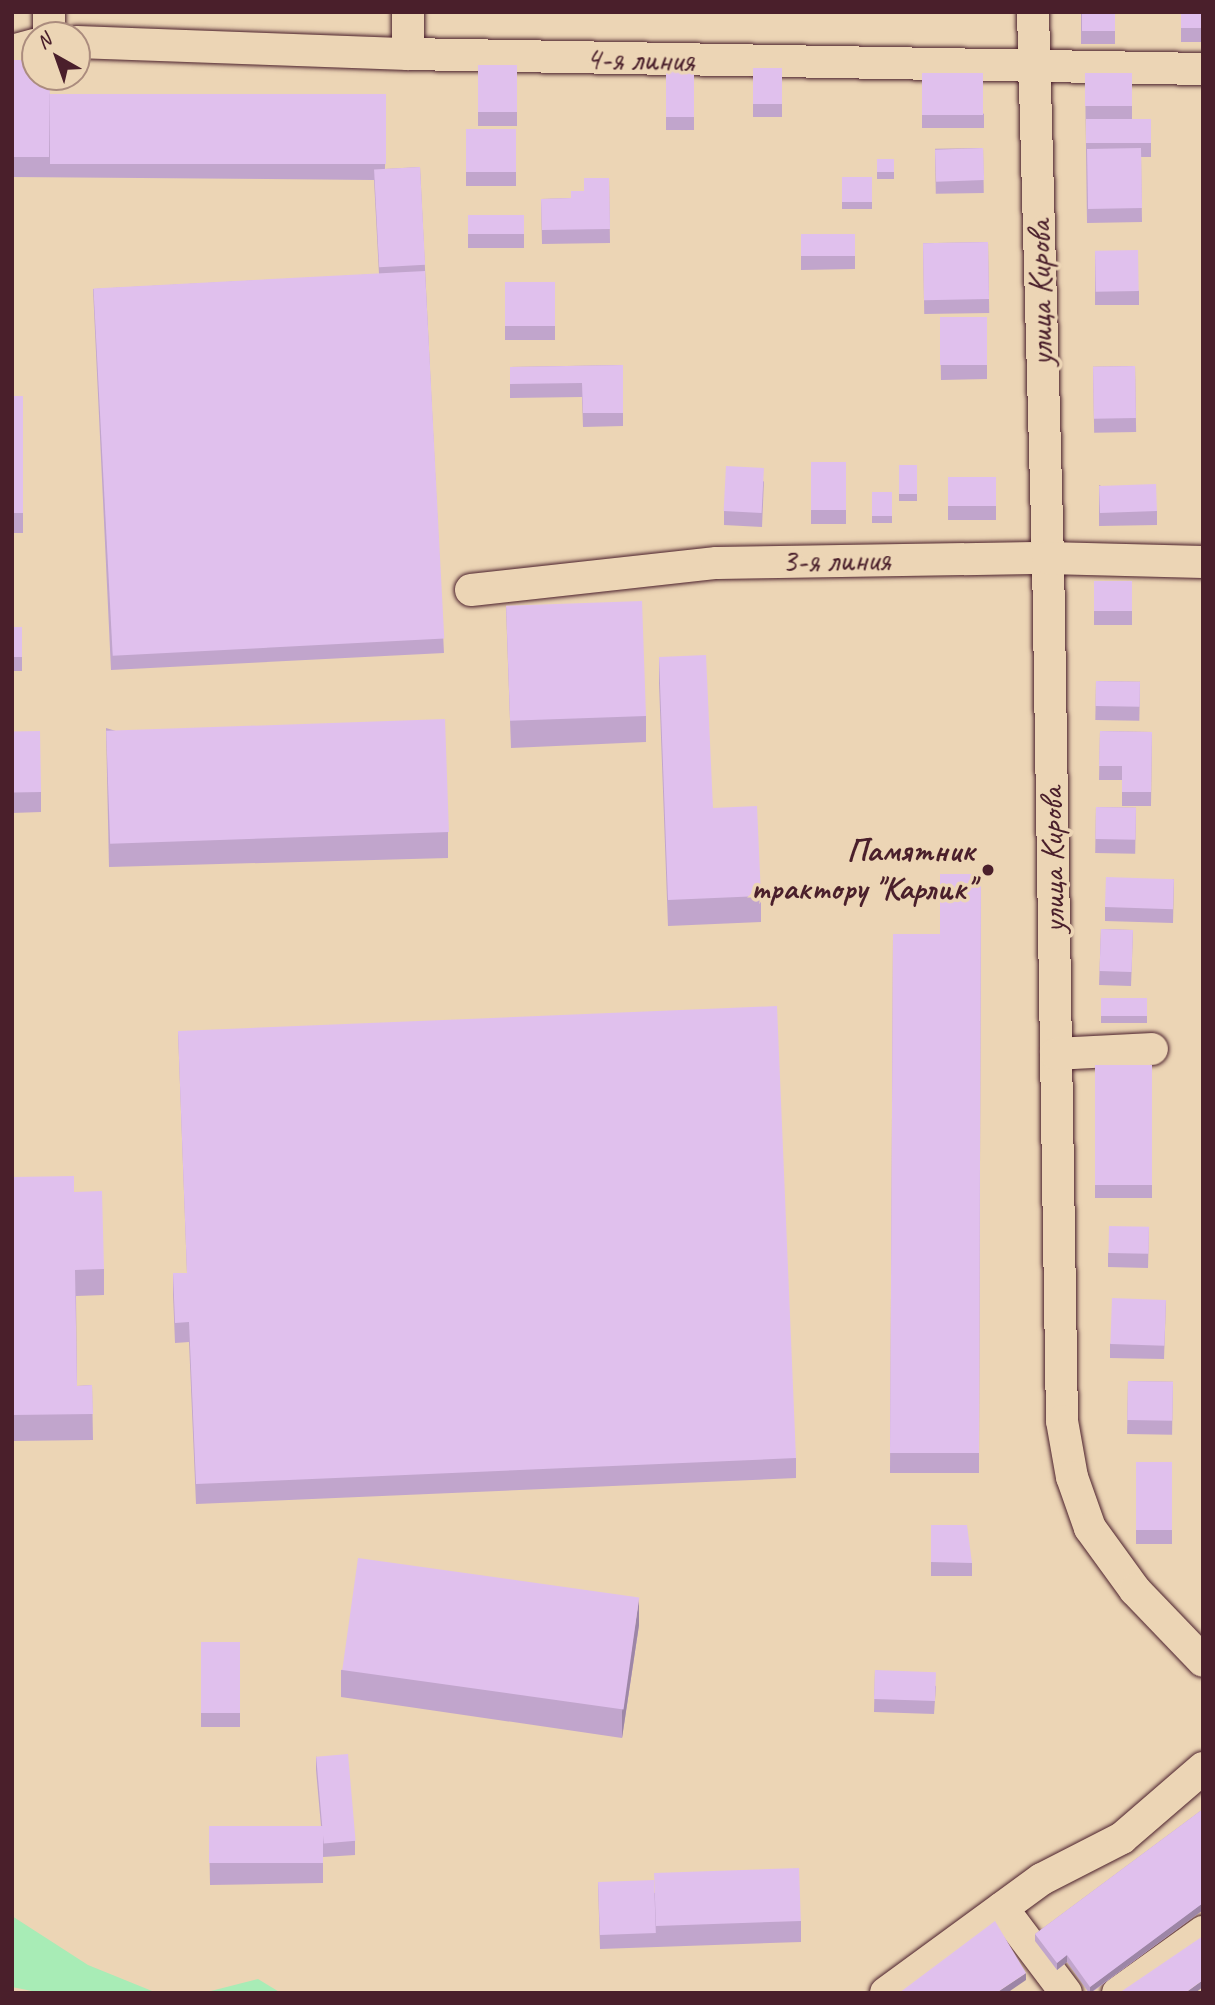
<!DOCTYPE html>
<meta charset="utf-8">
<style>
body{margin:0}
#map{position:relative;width:1215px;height:2005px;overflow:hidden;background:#ecd5b5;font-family:Caveat,sans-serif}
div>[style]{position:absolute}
.green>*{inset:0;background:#a8ecb6}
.roads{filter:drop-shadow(0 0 2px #4a1f2b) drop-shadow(0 0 2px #4a1f2b)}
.minor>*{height:32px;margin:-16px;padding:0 16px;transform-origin:16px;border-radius:16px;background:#ecd5b5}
.wall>*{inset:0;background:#c1a5cc;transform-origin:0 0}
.shaded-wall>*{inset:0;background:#9d86a6}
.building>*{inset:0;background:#e0c0ed;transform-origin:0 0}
.dots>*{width:19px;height:19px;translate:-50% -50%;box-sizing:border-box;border:4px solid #ecd5b5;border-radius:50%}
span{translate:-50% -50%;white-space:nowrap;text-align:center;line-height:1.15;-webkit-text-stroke:7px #ecd5b5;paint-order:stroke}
.street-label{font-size:33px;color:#4a1f2b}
.poi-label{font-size:33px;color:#4a1f2b;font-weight:700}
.right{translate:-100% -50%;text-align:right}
.frame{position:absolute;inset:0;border:14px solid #4a1f2b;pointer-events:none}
.north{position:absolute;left:21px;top:21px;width:70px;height:70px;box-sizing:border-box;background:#ecd5b5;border:2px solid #ab8c7e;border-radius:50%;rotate:320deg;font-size:19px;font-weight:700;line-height:28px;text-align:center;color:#4a1f2b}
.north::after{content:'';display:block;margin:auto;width:24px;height:32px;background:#4a1f2b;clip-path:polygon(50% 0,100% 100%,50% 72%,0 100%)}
</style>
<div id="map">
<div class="green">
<i style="clip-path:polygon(12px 1916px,88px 1965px,157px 1993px,42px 1993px,12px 1987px)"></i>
<i style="clip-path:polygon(258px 1979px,281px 1993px,203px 1993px)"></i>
</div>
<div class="roads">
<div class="minor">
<i style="left:1033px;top:12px;width:546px;rotate:88.43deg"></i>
<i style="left:1048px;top:558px;width:863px;rotate:89.07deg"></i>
<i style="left:1062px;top:1421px;width:57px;rotate:79.9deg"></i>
<i style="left:1072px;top:1477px;width:54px;rotate:70.6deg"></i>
<i style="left:1090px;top:1528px;width:77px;rotate:54deg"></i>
<i style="left:1135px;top:1590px;width:98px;rotate:46.2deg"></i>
<i style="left:49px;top:35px;width:23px;rotate:-90deg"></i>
<i style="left:77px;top:42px;width:331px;rotate:2.1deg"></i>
<i style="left:408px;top:54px;width:795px;rotate:1.08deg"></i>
<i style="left:12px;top:51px;width:24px;rotate:-15deg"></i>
<i style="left:408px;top:54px;width:42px;rotate:-90deg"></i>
<i style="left:471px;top:590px;width:247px;rotate:-6.3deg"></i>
<i style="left:717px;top:563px;width:331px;rotate:-0.9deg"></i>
<i style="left:1048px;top:558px;width:155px;rotate:1.5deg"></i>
<i style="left:1056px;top:1054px;width:96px;rotate:-3deg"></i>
<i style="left:1002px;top:1908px;width:106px;rotate:53deg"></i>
<i style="left:886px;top:1993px;width:193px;rotate:-36.2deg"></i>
<i style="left:1042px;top:1879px;width:90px;rotate:-27.1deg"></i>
<i style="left:1122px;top:1838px;width:107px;rotate:-40.8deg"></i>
<i style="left:1118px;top:1993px;width:105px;rotate:-35.7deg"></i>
</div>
</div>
<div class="wall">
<i style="left:1081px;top:12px;width:34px;height:32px"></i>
<i style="left:1181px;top:12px;width:22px;height:30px"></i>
<i style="clip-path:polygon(12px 60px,50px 94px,386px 96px,385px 169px,420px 167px,444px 653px,111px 670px,93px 289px,379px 274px,374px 180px,12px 177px)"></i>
<i style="left:517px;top:65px;width:61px;height:39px;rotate:90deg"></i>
<i style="left:753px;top:68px;width:29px;height:49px"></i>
<i style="left:666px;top:69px;width:28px;height:61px"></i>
<i style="clip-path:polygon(922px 73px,984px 114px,984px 128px,922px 128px)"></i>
<i style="clip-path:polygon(1132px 73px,1132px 119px,1151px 143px,1151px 157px,1141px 157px,1142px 222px,1087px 223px,1085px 74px)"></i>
<i style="left:516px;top:129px;width:57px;height:50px;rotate:90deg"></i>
<i style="left:983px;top:148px;width:45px;height:48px;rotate:89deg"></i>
<i style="left:877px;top:159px;width:17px;height:20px"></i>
<i style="left:842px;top:177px;width:30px;height:32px"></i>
<i style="clip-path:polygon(609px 178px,610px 243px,542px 244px,541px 199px,571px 198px)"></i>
<i style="left:524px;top:215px;width:33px;height:56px;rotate:90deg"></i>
<i style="clip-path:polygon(801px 235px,855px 256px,855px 269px,801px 270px)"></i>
<i style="left:988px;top:242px;width:71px;height:65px;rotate:89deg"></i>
<i style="clip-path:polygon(1095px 251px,1139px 291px,1139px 305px,1095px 305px)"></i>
<i style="left:505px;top:282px;width:50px;height:58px"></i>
<i style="clip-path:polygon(940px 318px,987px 365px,987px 379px,941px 380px)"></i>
<i style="clip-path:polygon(623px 365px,623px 426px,583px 427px,582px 397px,510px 398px,510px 367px)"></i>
<i style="left:1135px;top:366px;width:66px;height:42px;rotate:89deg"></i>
<i style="left:12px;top:396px;width:11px;height:137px"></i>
<i style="left:846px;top:462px;width:62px;height:35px;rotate:90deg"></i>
<i style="left:917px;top:465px;width:36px;height:18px;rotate:90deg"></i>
<i style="left:996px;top:477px;width:43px;height:48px;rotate:90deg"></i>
<i style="clip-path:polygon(764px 481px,762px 527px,724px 525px,724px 511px)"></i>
<i style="clip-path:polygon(1099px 485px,1157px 511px,1157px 525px,1099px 526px)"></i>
<i style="left:872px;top:492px;width:20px;height:31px"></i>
<i style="left:1094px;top:581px;width:38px;height:44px"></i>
<i style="clip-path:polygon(506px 607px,646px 716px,646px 742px,511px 748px)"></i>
<i style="left:12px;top:627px;width:10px;height:44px"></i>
<i style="clip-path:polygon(659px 657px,713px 808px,761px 896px,761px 922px,668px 926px,659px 683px)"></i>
<i style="left:1096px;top:681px;width:44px;height:39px;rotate:1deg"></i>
<i style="clip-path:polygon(106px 728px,448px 832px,448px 858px,109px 867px)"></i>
<i style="clip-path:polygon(1100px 731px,1152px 732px,1151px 806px,1122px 806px,1122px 780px,1099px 780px)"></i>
<i style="clip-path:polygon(12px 732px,41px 792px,41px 812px,12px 813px)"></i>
<i style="left:1096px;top:807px;width:40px;height:46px;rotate:1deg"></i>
<i style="clip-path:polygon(981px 874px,979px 1473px,890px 1473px,893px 934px,940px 934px)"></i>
<i style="clip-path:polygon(1174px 879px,1173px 923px,1105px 921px,1105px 907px)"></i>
<i style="left:1101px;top:929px;width:32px;height:56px;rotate:2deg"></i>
<i style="left:1101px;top:998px;width:46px;height:25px"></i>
<i style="clip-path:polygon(178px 1031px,796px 1458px,796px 1478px,196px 1504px,189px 1342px,175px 1343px,173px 1294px,173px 1273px,187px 1273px)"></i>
<i style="left:1095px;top:1065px;width:57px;height:133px"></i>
<i style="clip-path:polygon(12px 1177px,74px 1192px,104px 1269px,104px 1295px,76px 1296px,77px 1386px,92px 1385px,93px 1440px,12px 1441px)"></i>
<i style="clip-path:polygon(1149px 1227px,1148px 1268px,1108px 1267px,1108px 1253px)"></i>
<i style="clip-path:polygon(1166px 1300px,1164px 1359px,1110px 1358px,1110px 1344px)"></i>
<i style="left:1128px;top:1381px;width:45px;height:53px;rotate:1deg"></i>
<i style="left:1136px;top:1462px;width:36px;height:82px"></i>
<i style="clip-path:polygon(931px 1525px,972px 1563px,972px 1576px,931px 1576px)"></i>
<i style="clip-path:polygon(639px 1625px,622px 1738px,341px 1697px,341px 1670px)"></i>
<i style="left:201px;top:1642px;width:39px;height:85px"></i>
<i style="clip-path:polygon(875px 1670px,936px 1686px,934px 1714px,874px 1712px)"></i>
<i style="clip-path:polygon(316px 1756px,355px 1841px,355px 1855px,323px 1857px,323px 1855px,323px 1883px,210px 1885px,209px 1829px,321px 1826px,316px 1770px)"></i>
<i style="clip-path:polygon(1203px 1809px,1203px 1910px,1091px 1993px,1089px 1993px,1067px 1962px,1057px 1970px,1035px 1941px,1035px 1934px)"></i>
<i style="clip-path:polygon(598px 1882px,801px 1921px,801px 1942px,600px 1949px)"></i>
</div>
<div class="shaded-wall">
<i style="clip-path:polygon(639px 1599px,639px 1625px,622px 1738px,622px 1712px)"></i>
<i style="clip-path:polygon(1203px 1903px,1203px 1910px,1090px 1993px,1090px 1987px)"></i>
<i style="clip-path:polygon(1067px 1955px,1067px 1962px,1057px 1970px,1057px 1963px)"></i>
<i style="clip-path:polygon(1026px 1973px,1026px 1980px,1007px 1993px,996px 1993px)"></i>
<i style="clip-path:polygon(1203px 1980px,1203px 1987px,1195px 1993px,1185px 1993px)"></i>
</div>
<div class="building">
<i style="left:1082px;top:12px;width:33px;height:19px"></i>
<i style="left:1181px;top:12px;width:22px;height:16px"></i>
<i style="clip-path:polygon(12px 60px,35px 60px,35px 77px,50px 77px,49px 157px,12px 157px)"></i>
<i style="left:517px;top:65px;width:47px;height:39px;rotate:90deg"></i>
<i style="left:753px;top:68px;width:29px;height:36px"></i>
<i style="left:666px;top:69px;width:28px;height:48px"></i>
<i style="left:922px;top:73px;width:61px;height:42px"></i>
<i style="left:1132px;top:73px;width:33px;height:47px;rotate:90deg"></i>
<i style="left:50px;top:94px;width:336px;height:70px"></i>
<i style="left:1151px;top:119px;width:24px;height:65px;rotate:90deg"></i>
<i style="left:516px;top:129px;width:43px;height:50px;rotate:90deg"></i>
<i style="left:983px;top:148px;width:32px;height:48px;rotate:88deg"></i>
<i style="left:1141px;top:148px;width:60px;height:54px;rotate:89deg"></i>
<i style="left:877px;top:159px;width:17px;height:13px"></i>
<i style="left:420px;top:167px;width:98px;height:46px;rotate:87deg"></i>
<i style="left:842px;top:177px;width:30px;height:25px"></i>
<i style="clip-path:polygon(584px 178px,609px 178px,610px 229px,542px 230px,541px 199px,571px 198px,571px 191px,584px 191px)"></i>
<i style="left:524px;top:215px;width:19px;height:56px;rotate:90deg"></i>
<i style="left:855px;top:234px;width:22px;height:54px;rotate:90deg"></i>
<i style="left:988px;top:242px;width:57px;height:65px;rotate:89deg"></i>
<i style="left:1138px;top:250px;width:41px;height:43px;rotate:89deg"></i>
<i style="left:425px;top:271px;width:368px;height:332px;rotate:87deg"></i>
<i style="left:505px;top:282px;width:50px;height:44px"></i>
<i style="left:987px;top:317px;width:48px;height:47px;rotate:90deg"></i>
<i style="clip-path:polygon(623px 365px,623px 413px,583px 413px,582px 383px,510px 384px,510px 367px)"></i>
<i style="left:1135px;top:366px;width:52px;height:42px;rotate:89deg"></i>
<i style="left:12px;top:396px;width:11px;height:117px"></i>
<i style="left:846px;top:462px;width:48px;height:35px;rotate:90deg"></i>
<i style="left:917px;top:465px;width:29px;height:18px;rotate:90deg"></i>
<i style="left:726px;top:466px;width:38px;height:45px;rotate:3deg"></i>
<i style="left:996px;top:477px;width:29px;height:48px;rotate:90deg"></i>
<i style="left:1156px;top:484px;width:27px;height:57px;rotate:88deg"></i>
<i style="left:872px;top:492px;width:20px;height:24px"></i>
<i style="left:1094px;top:581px;width:38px;height:30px"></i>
<i style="left:642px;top:601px;width:115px;height:136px;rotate:88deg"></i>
<i style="left:12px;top:627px;width:10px;height:30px"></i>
<i style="clip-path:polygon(706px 655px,713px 808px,757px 806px,761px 896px,668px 900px,659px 657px)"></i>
<i style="left:1096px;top:681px;width:44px;height:25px;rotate:1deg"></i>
<i style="left:445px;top:719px;width:113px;height:339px;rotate:88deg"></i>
<i style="left:40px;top:731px;width:61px;height:28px;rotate:89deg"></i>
<i style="clip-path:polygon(1100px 731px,1152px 732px,1151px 792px,1122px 792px,1122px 766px,1099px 766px)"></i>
<i style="left:1096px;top:807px;width:40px;height:32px;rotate:1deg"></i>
<i style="clip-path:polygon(940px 874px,981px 874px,979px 1453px,890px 1453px,893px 934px,940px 934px)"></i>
<i style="left:1106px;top:877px;width:68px;height:30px;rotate:2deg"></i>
<i style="left:1101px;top:929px;width:32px;height:42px;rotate:2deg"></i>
<i style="left:1101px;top:998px;width:46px;height:18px"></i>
<i style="clip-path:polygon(777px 1006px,796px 1458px,196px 1484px,189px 1322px,175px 1323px,173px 1273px,187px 1273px,178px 1031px)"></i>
<i style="left:1095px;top:1065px;width:57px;height:120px"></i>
<i style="clip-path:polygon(74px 1176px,74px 1192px,102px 1191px,104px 1269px,75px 1270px,77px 1386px,92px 1385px,93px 1414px,12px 1415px,12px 1177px)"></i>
<i style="left:1109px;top:1226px;width:40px;height:27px;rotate:1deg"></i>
<i style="left:1112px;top:1298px;width:54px;height:46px;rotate:2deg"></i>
<i style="left:1128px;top:1381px;width:45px;height:39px;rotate:1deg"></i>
<i style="left:1136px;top:1462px;width:36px;height:68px"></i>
<i style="clip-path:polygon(931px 1525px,967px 1525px,972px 1563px,931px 1562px)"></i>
<i style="left:358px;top:1558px;width:284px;height:113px;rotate:8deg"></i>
<i style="left:201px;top:1642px;width:39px;height:71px"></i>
<i style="left:875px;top:1670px;width:61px;height:29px;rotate:2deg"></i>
<i style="left:348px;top:1754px;width:87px;height:32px;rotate:85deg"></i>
<i style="clip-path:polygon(1203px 1809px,1203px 1903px,1090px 1987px,1067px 1955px,1057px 1963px,1035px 1934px)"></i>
<i style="left:323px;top:1826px;width:37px;height:114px;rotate:90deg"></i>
<i style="left:799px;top:1868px;width:53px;height:145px;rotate:88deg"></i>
<i style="left:654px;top:1880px;width:53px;height:56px;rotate:88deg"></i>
<i style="clip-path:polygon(995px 1921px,1026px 1973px,996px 1993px,899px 1993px)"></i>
<i style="clip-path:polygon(1203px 1936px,1203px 1980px,1185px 1993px,1119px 1993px)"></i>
</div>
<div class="dots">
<i style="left:988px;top:870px;background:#4a1f2b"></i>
</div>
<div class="street-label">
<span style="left:640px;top:60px;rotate:1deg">4-я линия</span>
<span style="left:1041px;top:293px;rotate:-91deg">улица Кирова</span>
<span style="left:836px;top:561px;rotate:-1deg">3-я линия</span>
<span style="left:1053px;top:860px;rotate:-91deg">улица Кирова</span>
</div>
<div class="poi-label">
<span class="right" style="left:974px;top:870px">Памятник<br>трактору "Карлик"</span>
</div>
<div class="frame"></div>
<div class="north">N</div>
</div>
